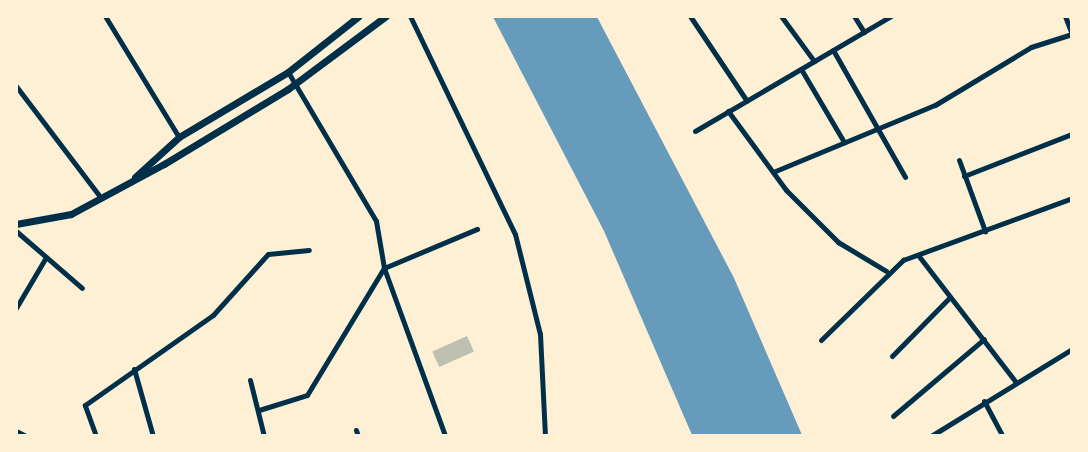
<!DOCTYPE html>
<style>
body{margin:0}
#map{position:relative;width:1088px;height:452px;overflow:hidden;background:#fdf0d5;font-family:"Public Sans",sans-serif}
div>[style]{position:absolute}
.water>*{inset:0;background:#669bbc}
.building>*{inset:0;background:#bec0b2;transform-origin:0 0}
.minor>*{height:5px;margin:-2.5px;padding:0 2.5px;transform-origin:2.5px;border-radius:2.5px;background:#003049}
.tertiary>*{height:7px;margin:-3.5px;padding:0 3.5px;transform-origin:3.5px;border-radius:3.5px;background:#003049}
span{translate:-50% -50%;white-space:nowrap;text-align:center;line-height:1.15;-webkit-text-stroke:4.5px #fdf0d5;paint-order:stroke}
.frame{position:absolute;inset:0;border:18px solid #fdf0d5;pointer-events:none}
</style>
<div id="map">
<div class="water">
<i style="clip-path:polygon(493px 17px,597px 17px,734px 278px,802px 435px,692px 435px,604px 231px)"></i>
</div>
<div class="building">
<i style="left:467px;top:336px;width:17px;height:38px;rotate:66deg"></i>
</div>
<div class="minor">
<i style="left:105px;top:16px;width:142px;rotate:58.6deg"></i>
<i style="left:410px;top:16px;width:242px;rotate:64.3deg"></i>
<i style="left:515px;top:234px;width:103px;rotate:76deg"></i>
<i style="left:540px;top:334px;width:102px;rotate:87.2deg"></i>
<i style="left:690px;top:16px;width:102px;rotate:56.2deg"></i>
<i style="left:781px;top:16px;width:56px;rotate:53.7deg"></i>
<i style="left:854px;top:16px;width:19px;rotate:58deg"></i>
<i style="left:1065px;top:16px;width:19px;rotate:69deg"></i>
<i style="left:833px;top:50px;width:146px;rotate:60.4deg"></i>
<i style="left:801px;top:69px;width:85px;rotate:59.5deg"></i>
<i style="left:288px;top:72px;width:173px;rotate:59.4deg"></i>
<i style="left:376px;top:221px;width:48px;rotate:80.3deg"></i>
<i style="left:384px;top:268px;width:179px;rotate:70deg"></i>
<i style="left:16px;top:86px;width:141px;rotate:52.8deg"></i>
<i style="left:728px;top:111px;width:98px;rotate:53.7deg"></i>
<i style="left:786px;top:190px;width:74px;rotate:45deg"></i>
<i style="left:838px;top:242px;width:56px;rotate:31.1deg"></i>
<i style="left:695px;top:131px;width:227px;rotate:-30.4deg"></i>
<i style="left:959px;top:160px;width:76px;rotate:69.9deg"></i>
<i style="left:773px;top:172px;width:175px;rotate:-22.5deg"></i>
<i style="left:935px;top:105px;width:112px;rotate:-31.1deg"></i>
<i style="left:1031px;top:47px;width:43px;rotate:-17.6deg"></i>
<i style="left:964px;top:176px;width:116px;rotate:-21.3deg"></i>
<i style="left:16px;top:231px;width:87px;rotate:40.8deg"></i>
<i style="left:918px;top:255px;width:159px;rotate:52.4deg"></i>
<i style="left:16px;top:308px;width:59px;rotate:-59.5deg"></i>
<i style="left:821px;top:340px;width:115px;rotate:-44.3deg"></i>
<i style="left:903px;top:260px;width:180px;rotate:-20.1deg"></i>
<i style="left:892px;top:356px;width:80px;rotate:-45.5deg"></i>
<i style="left:134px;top:369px;width:70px;rotate:74.2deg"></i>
<i style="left:250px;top:380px;width:58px;rotate:76deg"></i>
<i style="left:984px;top:401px;width:40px;rotate:62deg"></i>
<i style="left:259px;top:410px;width:50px;rotate:-17.4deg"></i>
<i style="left:307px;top:395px;width:149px;rotate:-58.8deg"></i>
<i style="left:384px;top:268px;width:101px;rotate:-22.8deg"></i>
<i style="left:893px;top:416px;width:119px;rotate:-40.2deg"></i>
<i style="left:356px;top:430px;width:6px;rotate:72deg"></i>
<i style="left:16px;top:431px;width:11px;rotate:27deg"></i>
<i style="left:96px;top:436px;width:33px;rotate:-110deg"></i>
<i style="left:85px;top:405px;width:156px;rotate:-35.1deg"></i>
<i style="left:213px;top:315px;width:82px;rotate:-48deg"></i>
<i style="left:268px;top:254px;width:41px;rotate:-5.6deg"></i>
<i style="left:931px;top:436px;width:166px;rotate:-31.7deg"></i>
</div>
<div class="tertiary">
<i style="left:135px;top:177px;width:59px;rotate:-42.3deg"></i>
<i style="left:179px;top:137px;width:127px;rotate:-30.8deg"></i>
<i style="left:288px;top:72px;width:90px;rotate:-38.3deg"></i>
<i style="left:16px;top:224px;width:56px;rotate:-10.3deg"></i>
<i style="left:71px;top:214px;width:106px;rotate:-28.3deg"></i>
<i style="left:164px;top:164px;width:145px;rotate:-31.2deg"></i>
<i style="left:288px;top:89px;width:122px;rotate:-36.7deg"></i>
</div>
<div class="frame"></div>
</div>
